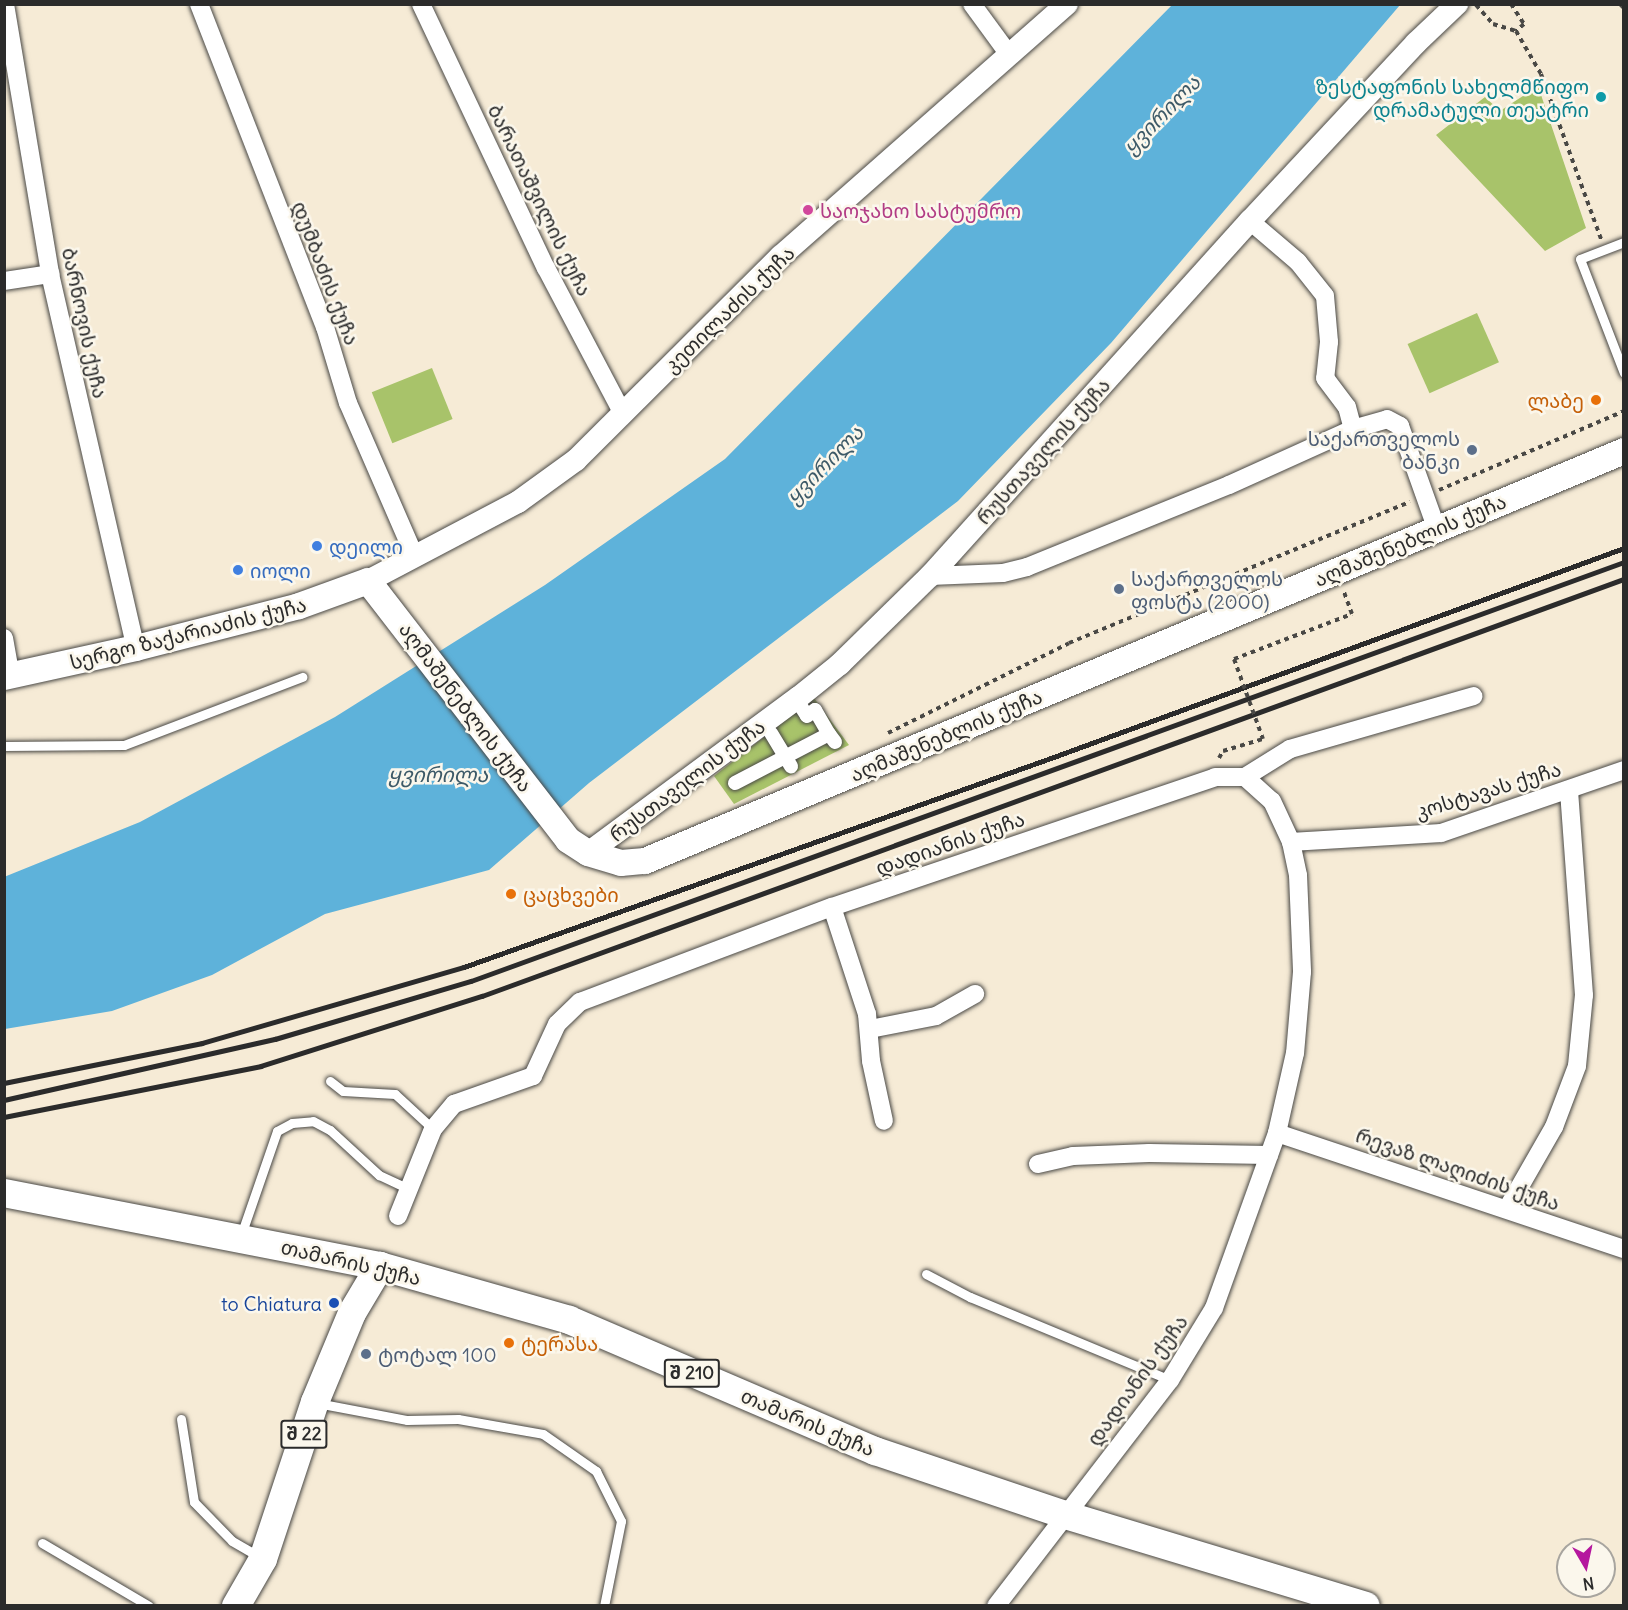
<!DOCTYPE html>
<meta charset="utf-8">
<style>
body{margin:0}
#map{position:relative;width:1628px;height:1610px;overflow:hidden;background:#f6ebd6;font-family:Delius,"Noto Sans Georgian",sans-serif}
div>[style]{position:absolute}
.green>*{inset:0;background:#a8c36a;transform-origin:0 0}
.water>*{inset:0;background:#5eb2da}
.path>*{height:4px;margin-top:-2px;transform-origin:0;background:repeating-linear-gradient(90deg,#494845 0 4.5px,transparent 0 9px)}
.roads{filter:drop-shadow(0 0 2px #494845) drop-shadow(0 0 2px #494845)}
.service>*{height:9px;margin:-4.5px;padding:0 4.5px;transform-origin:4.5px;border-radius:4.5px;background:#fff}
.pedestrian>*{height:14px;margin:-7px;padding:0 7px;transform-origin:7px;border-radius:7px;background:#fff}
.minor>*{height:18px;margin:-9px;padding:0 9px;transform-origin:9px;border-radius:9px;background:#fff}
.tertiary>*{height:22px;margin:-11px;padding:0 11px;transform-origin:11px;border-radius:11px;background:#fff}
.secondary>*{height:26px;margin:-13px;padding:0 13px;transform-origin:13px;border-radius:13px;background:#fff}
.primary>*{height:28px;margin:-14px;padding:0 14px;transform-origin:14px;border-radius:14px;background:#fff}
.rail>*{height:4.5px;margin:-2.25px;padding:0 2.25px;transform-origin:2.25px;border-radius:2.25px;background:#2b2b2b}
.path-bridge>*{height:4px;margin-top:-2px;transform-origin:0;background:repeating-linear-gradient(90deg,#494845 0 4.5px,transparent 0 9px)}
.dots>*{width:16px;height:16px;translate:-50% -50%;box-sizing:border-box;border:3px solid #fbf7ec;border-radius:50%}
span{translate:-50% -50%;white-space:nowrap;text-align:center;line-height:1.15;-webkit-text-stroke:5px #fbf7ec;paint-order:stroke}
.shield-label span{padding:2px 4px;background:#fbf7ec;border:2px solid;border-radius:4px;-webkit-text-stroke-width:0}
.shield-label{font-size:18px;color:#2b2b2b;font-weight:700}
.culture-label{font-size:20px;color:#0d838f}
.right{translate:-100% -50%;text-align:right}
.street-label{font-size:20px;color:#2b2b2b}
.hotel-label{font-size:20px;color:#b23c85}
.left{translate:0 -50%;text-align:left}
.food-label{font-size:20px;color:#c56008}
.service-label{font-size:20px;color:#4e5e75}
.shop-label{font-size:20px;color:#366cbe}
.transit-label{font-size:20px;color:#164399}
.water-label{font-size:21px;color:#3d5a68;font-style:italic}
.frame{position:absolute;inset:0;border:6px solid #2b2b2b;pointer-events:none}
.north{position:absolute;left:1556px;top:1538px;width:60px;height:60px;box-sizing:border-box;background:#fbf7ec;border:2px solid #a8a59f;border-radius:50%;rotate:171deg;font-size:16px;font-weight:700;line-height:24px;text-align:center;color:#2b2b2b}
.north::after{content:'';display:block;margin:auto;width:21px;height:27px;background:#b5179e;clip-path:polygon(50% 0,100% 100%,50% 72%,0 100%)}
</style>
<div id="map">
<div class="green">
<i style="clip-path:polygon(1538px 86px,1586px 228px,1545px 251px,1436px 135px,1485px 97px,1500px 111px)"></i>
<i style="left:1477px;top:313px;width:54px;height:76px;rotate:66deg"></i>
<i style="left:432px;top:368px;width:55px;height:65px;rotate:68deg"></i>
<i style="clip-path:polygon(814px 698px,849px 745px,734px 804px,714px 776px)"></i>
</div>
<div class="water">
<i style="clip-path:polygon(1172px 5px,1400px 5px,1111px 343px,958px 501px,589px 783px,489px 870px,325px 914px,212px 975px,112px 1011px,5px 1029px,4px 877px,140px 822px,335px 717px,545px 585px,725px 459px)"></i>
</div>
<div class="path">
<i style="left:1511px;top:4px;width:24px;rotate:57deg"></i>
<i style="left:1524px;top:24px;width:11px;rotate:139deg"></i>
<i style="left:1620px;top:4px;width:6px;rotate:45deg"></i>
<i style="left:1476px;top:5px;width:25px;rotate:48deg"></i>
<i style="left:1493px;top:24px;width:24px;rotate:17deg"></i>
<i style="left:1516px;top:31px;width:50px;rotate:59.8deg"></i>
<i style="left:1541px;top:74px;width:176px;rotate:70deg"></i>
<i style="left:1439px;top:490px;width:201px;rotate:-23.1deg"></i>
<i style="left:1234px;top:659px;width:126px;rotate:-20.9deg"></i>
<i style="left:1352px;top:614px;width:23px;rotate:-110deg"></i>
<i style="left:888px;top:733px;width:202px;rotate:-26.4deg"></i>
<i style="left:1069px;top:643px;width:369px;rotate:-22.5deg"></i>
<i style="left:1219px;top:758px;width:8px;rotate:-60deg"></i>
<i style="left:1223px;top:751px;width:42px;rotate:-16.7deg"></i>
</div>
<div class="roads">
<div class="service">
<i style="left:1624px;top:242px;width:47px;rotate:158.9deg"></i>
<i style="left:1580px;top:259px;width:122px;rotate:68.9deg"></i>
<i style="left:4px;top:746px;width:120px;rotate:-0.5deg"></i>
<i style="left:124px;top:745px;width:191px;rotate:-20.9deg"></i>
<i style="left:330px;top:1081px;width:16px;rotate:38deg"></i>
<i style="left:343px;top:1091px;width:52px;rotate:3.3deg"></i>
<i style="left:395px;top:1094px;width:52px;rotate:42.6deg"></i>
<i style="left:241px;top:1235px;width:110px;rotate:-70.9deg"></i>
<i style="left:277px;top:1131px;width:17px;rotate:-28deg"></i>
<i style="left:292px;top:1123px;width:21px;rotate:-5deg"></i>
<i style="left:313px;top:1121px;width:19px;rotate:28deg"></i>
<i style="left:330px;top:1130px;width:67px;rotate:42.6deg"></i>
<i style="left:379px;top:1175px;width:31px;rotate:25deg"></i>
<i style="left:926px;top:1274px;width:50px;rotate:27.6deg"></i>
<i style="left:970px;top:1297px;width:217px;rotate:22.5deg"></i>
<i style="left:317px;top:1403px;width:92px;rotate:10.7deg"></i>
<i style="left:407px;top:1420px;width:51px;rotate:-1.1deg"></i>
<i style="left:458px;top:1419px;width:86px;rotate:10deg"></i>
<i style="left:543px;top:1434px;width:65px;rotate:34.9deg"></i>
<i style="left:596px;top:1471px;width:56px;rotate:63.4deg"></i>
<i style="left:621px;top:1521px;width:87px;rotate:101.3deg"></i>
<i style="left:181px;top:1419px;width:84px;rotate:81.1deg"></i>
<i style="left:194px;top:1502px;width:54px;rotate:45.7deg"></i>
<i style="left:232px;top:1541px;width:34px;rotate:30deg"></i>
<i style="left:42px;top:1543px;width:124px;rotate:30.5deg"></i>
</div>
<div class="pedestrian">
<i style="left:802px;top:708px;width:9px;rotate:58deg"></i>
<i style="left:807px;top:716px;width:10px;rotate:-37deg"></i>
<i style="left:815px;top:710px;width:28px;rotate:60deg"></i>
<i style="left:771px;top:733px;width:39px;rotate:59deg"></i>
<i style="left:735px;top:783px;width:106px;rotate:-27.5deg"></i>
<i style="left:829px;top:734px;width:10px;rotate:53deg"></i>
</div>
<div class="minor">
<i style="left:5px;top:4px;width:274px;rotate:80.5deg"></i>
<i style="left:50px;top:274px;width:384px;rotate:77.1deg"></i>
<i style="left:199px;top:4px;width:347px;rotate:68.7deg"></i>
<i style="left:325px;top:327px;width:79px;rotate:73.2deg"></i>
<i style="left:348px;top:403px;width:168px;rotate:66.5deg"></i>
<i style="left:421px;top:4px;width:292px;rotate:64.7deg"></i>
<i style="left:546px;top:268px;width:165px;rotate:62.2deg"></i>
<i style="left:972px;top:4px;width:64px;rotate:53.8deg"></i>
<i style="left:1250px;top:221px;width:63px;rotate:40.5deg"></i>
<i style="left:1298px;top:262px;width:43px;rotate:51.5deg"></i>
<i style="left:1325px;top:296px;width:46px;rotate:85deg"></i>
<i style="left:1329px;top:342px;width:36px;rotate:96deg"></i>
<i style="left:1325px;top:378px;width:36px;rotate:53deg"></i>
<i style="left:1347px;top:407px;width:23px;rotate:75deg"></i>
<i style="left:4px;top:281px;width:47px;rotate:-8.7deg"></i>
<i style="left:930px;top:576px;width:73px;rotate:-2.4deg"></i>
<i style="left:1003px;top:573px;width:25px;rotate:-14deg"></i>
<i style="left:1027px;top:567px;width:218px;rotate:-22.1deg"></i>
<i style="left:1229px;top:485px;width:136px;rotate:-24.3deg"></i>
<i style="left:1353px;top:429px;width:35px;rotate:-16deg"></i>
<i style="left:1387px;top:419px;width:15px;rotate:28deg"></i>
<i style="left:1400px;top:426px;width:110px;rotate:70.4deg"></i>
<i style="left:4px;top:638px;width:39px;rotate:80deg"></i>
<i style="left:1245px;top:777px;width:53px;rotate:-31.9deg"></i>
<i style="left:1290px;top:749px;width:191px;rotate:-16.1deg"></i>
<i style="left:1291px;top:842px;width:150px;rotate:-3.4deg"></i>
<i style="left:1441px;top:833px;width:194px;rotate:-19deg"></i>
<i style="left:832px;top:907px;width:113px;rotate:71.9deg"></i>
<i style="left:867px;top:1014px;width:47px;rotate:85.1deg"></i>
<i style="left:871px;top:1061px;width:61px;rotate:77.8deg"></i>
<i style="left:870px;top:1029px;width:67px;rotate:-11.1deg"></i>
<i style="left:936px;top:1016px;width:45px;rotate:-29.4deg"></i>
<i style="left:1277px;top:1133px;width:366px;rotate:18.5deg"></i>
<i style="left:1038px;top:1164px;width:36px;rotate:-13deg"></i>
<i style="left:1073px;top:1156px;width:76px;rotate:-2.3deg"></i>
<i style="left:1149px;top:1153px;width:120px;rotate:1deg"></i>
<i style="left:1507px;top:1209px;width:95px;rotate:-60.2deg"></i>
<i style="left:1554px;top:1127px;width:65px;rotate:-69.3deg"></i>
<i style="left:1577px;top:1066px;width:71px;rotate:-84.4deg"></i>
<i style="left:1584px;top:995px;width:206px;rotate:-94.2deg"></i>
<i style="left:398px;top:1216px;width:94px;rotate:-68.1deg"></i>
<i style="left:433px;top:1129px;width:33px;rotate:-50deg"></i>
<i style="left:454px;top:1104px;width:84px;rotate:-19.5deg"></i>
<i style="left:533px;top:1076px;width:57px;rotate:-65.2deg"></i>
<i style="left:557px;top:1024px;width:32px;rotate:-44deg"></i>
<i style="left:580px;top:1002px;width:269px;rotate:-20.7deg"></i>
<i style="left:832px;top:907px;width:404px;rotate:-18.7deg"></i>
<i style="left:1215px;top:777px;width:30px"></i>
<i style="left:1245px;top:777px;width:36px;rotate:42deg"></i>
<i style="left:1272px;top:801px;width:45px;rotate:65.1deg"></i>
<i style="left:1291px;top:842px;width:34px;rotate:78deg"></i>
<i style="left:1298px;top:875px;width:97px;rotate:87.6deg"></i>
<i style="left:1302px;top:972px;width:81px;rotate:94.9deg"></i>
<i style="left:1295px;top:1053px;width:82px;rotate:102.7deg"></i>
<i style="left:1277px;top:1133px;width:186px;rotate:109.8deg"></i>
<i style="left:1214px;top:1308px;width:84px;rotate:121.4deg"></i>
<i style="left:1170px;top:1380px;width:285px;rotate:127.6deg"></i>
</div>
<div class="tertiary">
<i style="left:368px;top:581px;width:170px;rotate:-27.8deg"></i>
<i style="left:518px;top:502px;width:72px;rotate:-35.9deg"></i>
<i style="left:576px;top:460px;width:289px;rotate:-44.9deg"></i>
<i style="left:781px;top:256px;width:381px;rotate:-41.4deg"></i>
<i style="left:588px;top:853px;width:262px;rotate:-36.5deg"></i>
<i style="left:799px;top:697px;width:53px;rotate:-38.8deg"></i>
<i style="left:840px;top:664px;width:126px;rotate:-44.4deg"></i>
<i style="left:930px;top:576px;width:478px;rotate:-48deg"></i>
<i style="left:1250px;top:221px;width:243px;rotate:-47deg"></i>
<i style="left:1416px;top:43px;width:57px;rotate:-43.6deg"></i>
</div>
<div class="secondary">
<i style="left:4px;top:677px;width:135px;rotate:-12.4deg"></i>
<i style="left:136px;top:648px;width:168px;rotate:-14.4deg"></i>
<i style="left:299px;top:606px;width:73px;rotate:-19.9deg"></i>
<i style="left:368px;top:581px;width:327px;rotate:52.3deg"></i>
<i style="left:568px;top:840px;width:24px;rotate:33deg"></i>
<i style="left:588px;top:853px;width:34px;rotate:17deg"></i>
<i style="left:621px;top:863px;width:24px;rotate:-5deg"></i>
<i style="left:645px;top:861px;width:1061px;rotate:-22.72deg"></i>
</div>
<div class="primary">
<i style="left:4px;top:1193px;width:383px;rotate:11deg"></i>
<i style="left:380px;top:1266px;width:197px;rotate:15.9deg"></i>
<i style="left:569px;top:1320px;width:333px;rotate:23.2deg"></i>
<i style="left:875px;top:1451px;width:200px;rotate:18.6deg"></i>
<i style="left:1065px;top:1515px;width:314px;rotate:16.8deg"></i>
<i style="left:236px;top:1606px;width:54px;rotate:-60.1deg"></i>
<i style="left:263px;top:1559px;width:165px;rotate:-71.7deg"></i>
<i style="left:315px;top:1402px;width:96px;rotate:-67.4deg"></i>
<i style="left:352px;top:1313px;width:55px;rotate:-59.2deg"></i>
</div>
</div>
<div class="rail">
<i style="left:4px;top:1083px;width:202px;rotate:-11.4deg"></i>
<i style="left:202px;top:1043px;width:273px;rotate:-16.2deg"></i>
<i style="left:464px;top:967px;width:623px;rotate:-19.6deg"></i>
<i style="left:1051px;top:758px;width:610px;rotate:-20.13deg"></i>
<i style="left:4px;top:1100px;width:278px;rotate:-12.7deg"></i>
<i style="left:275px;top:1039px;width:204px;rotate:-16.5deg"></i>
<i style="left:471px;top:981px;width:1227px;rotate:-19.97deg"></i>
<i style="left:4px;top:1117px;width:262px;rotate:-11.2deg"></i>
<i style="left:261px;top:1066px;width:232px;rotate:-17.6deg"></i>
<i style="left:482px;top:996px;width:1216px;rotate:-20.06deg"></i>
</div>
<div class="path-bridge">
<i style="left:1234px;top:659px;width:85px;rotate:70.1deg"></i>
</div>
<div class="dots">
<i style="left:1601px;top:97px;background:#0f9aa8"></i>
<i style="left:808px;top:210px;background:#d1479c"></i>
<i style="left:1596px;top:400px;background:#e8710a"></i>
<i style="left:1472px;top:450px;background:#5c6f8a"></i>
<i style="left:317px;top:546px;background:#3f7fe0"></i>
<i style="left:238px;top:570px;background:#3f7fe0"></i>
<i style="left:1119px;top:589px;background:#5c6f8a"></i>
<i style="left:511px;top:894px;background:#e8710a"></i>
<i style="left:334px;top:1303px;background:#1a4fb4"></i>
<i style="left:509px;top:1343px;background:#e8710a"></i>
<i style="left:366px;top:1354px;background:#5c6f8a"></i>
</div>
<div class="shield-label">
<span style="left:692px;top:1373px">შ 210</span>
<span style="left:304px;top:1434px">შ 22</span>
</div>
<div class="culture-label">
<span class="right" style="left:1589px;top:98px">ზესტაფონის სახელმწიფო<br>დრამატული თეატრი</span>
</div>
<div class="street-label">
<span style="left:540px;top:200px;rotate:64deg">ბარათაშვილის ქუჩა</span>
<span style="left:326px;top:273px;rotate:69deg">დუმბაძის ქუჩა</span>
<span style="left:729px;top:309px;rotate:-44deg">კეთილაძის ქუჩა</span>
<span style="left:85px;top:323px;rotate:78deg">ბარნოვის ქუჩა</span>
<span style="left:1043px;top:451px;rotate:-48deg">რუსთაველის ქუჩა</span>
<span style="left:1410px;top:540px;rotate:-23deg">აღმაშენებლის ქუჩა</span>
<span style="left:188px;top:633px;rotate:-14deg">სერგო ზაქარიაძის ქუჩა</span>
<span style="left:466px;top:707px;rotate:53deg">აღმაშენებლის ქუჩა</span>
<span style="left:946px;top:735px;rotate:-23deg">აღმაშენებლის ქუჩა</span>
<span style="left:687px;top:780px;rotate:-37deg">რუსთაველის ქუჩა</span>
<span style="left:1488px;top:790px;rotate:-17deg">კოსტავას ქუჩა</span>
<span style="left:950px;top:843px;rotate:-19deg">დადიანის ქუჩა</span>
<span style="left:1458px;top:1169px;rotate:19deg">რევაზ ლაღიძის ქუჩა</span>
<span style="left:351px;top:1262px;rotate:13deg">თამარის ქუჩა</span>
<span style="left:1137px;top:1380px;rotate:-54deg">დადიანის ქუჩა</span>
<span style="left:808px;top:1422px;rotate:23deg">თამარის ქუჩა</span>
</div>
<div class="hotel-label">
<span class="left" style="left:820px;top:210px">საოჯახო სასტუმრო</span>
</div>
<div class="food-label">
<span class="right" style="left:1584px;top:400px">ლაბე</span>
<span class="left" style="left:523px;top:894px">ცაცხვები</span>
<span class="left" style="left:521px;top:1343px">ტერასა</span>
</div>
<div class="service-label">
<span class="right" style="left:1460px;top:450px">საქართველოს<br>ბანკი</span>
<span class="left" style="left:1131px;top:590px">საქართველოს<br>ფოსტა (2000)</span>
<span class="left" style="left:378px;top:1354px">ტოტალ 100</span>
</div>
<div class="shop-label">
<span class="left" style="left:329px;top:546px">დეილი</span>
<span class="left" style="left:250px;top:570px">იოლი</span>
</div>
<div class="transit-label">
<span class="right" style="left:322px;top:1303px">to Chiatura</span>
</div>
<div class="water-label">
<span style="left:1162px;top:115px;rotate:-46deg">ყვირილა</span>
<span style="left:825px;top:465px;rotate:-46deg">ყვირილა</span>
<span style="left:438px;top:775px">ყვირილა</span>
</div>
<div class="frame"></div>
<div class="north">N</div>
</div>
